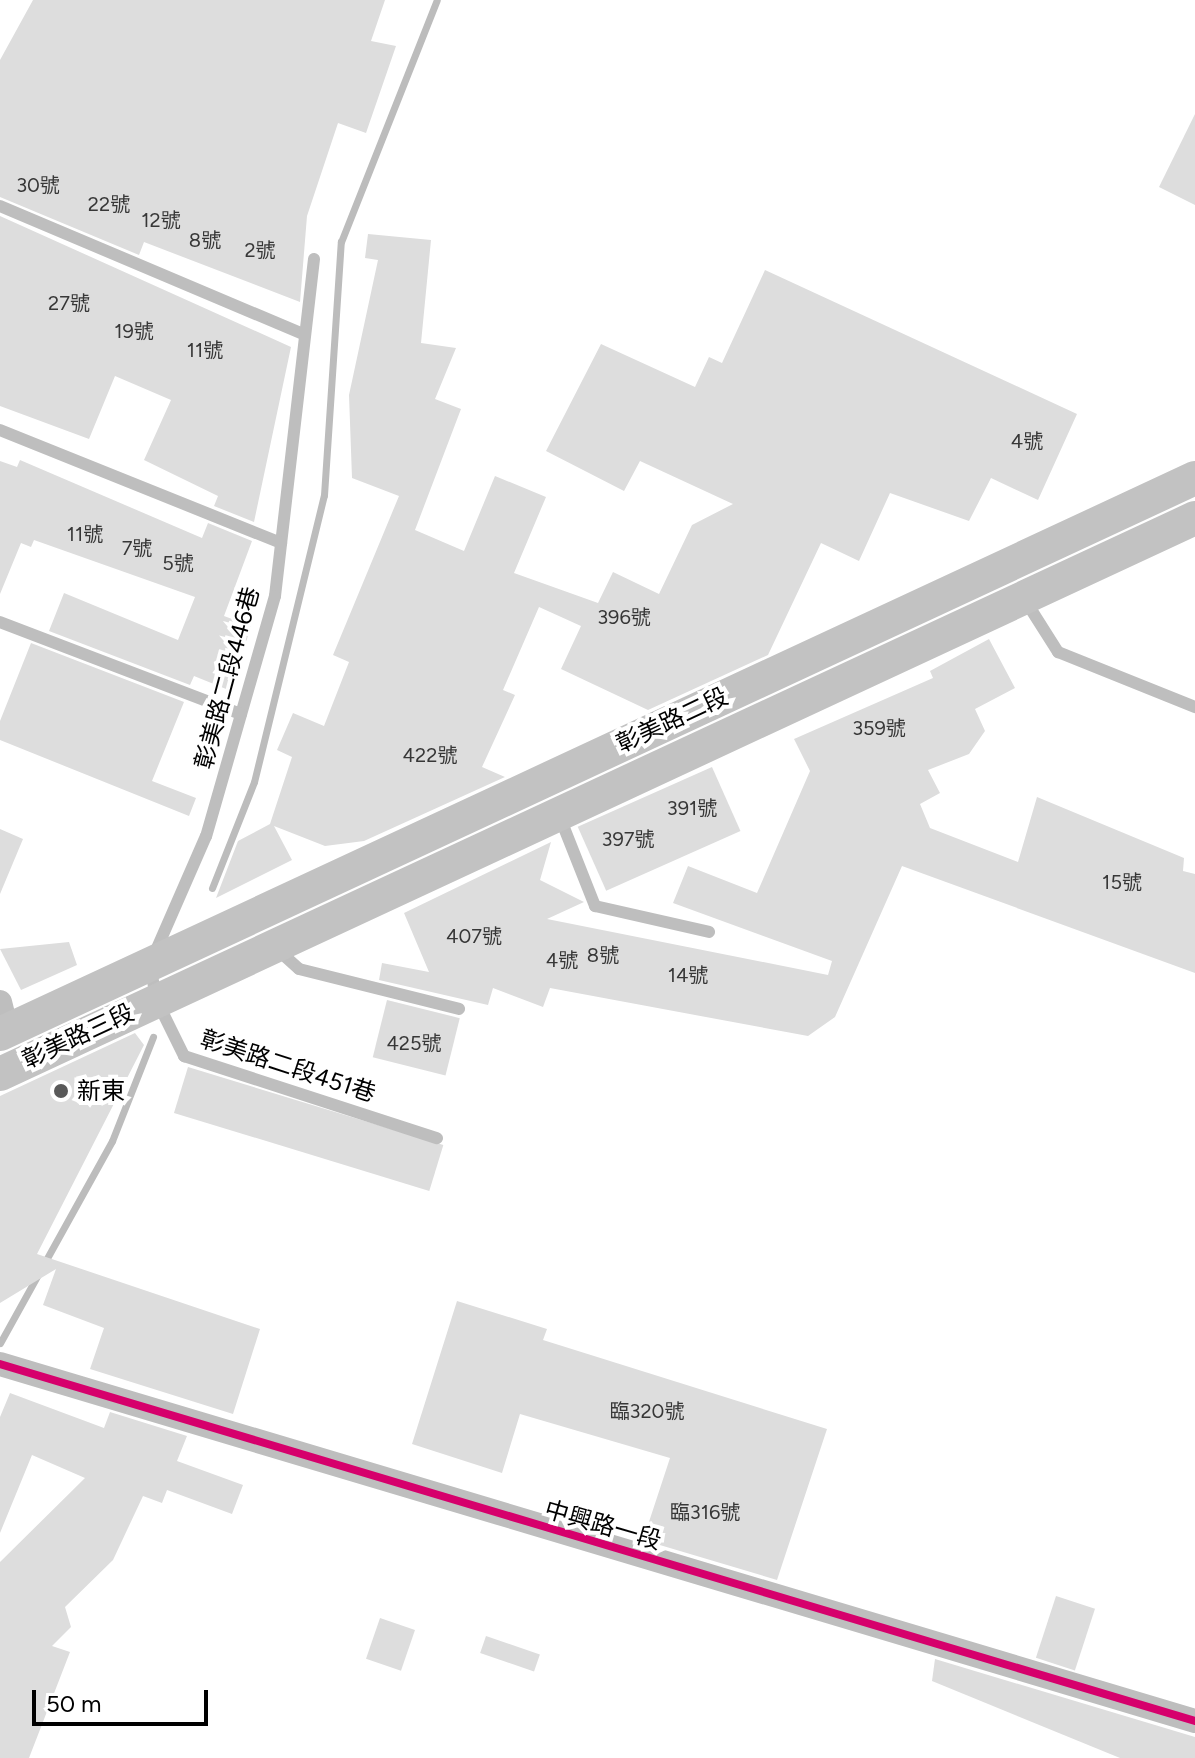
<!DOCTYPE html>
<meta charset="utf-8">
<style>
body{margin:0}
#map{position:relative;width:1195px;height:1758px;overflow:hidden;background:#fff;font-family:Figtree,"Noto Sans TC",sans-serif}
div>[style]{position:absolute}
.stream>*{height:7px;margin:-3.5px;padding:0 3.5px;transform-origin:3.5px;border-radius:3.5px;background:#bcbcbc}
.building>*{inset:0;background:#ddd;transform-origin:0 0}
.service>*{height:12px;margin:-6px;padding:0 6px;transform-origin:6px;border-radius:6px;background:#bebebe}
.minor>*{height:24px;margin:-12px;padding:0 12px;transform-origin:12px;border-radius:12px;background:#bebebe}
.secondary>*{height:34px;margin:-17px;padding:0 17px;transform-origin:17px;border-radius:17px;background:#c2c2c2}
.cycleway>*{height:8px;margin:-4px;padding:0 4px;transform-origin:4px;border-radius:4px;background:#d6006c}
.dots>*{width:22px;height:22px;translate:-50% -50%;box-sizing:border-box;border:4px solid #fff;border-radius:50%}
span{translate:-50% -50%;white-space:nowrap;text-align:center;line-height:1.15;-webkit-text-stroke:8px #fff;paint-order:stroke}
.number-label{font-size:20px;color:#373737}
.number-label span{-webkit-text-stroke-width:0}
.street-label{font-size:24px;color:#000}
.poi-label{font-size:24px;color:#000}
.left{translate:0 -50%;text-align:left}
.scale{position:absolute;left:32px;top:1690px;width:176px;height:36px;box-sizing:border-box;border:4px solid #000;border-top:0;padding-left:10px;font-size:24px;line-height:28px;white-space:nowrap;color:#000;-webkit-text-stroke:6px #fff;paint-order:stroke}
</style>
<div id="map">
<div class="stream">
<i style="left:212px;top:888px;width:114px;rotate:-68.4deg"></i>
<i style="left:254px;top:782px;width:295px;rotate:-76.3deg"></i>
<i style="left:324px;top:495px;width:254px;rotate:-86.2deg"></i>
<i style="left:341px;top:242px;width:260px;rotate:-68.4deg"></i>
<i style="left:0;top:1343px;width:231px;rotate:-61deg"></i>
<i style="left:112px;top:1141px;width:112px;rotate:-68.5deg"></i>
</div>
<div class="building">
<i style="clip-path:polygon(33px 0,385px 0,371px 41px,396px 46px,366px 133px,338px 123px,307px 216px,300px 302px,144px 242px,139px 255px,0 197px,0 60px)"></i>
<i style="clip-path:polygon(1195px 114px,1195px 205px,1159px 187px)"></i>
<i style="clip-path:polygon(0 216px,291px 347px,254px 522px,214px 506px,218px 496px,144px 460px,171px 400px,115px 376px,89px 439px,0 406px)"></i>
<i style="clip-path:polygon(368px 234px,431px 240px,421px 343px,456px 348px,435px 399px,461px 409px,415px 530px,464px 551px,495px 476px,546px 497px,514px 573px,598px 603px,613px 572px,659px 594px,692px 525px,733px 504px,640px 461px,624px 491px,546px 451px,601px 344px,695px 387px,709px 357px,722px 363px,765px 270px,1077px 414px,1038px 500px,991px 478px,969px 521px,890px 493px,859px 561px,821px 543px,768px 655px,648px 710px,561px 669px,581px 626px,539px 607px,503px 690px,515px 695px,482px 767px,505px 777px,364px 841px,325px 846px,274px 826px,292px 860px,216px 898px,238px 841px,270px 824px,292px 757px,277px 750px,293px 713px,324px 726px,349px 662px,333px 655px,399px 496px,352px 478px,349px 395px,378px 260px,365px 258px)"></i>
<i style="clip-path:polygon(20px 460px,202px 538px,208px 523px,252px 541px,224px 616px,251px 626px,231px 691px,194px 676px,190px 685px,49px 631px,64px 593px,178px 640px,195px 597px,34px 540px,31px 547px,21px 543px,0 594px,0 461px,17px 467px)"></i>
<i style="clip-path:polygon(989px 639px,1015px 688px,975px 709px,985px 731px,969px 754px,928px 770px,940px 793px,920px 804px,930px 828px,1018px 862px,1037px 797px,1184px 858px,1183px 871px,1195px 874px,1195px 973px,902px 866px,835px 1017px,808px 1036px,550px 988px,543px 1007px,493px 988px,488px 1005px,379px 980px,382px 963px,429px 972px,404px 913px,551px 842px,540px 880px,584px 902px,547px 919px,828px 975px,832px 961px,673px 903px,688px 866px,757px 893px,810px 771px,794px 739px,933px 678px,930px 671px)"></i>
<i style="clip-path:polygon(31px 643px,184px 702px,152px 781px,196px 798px,189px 816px,0 740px,0 721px)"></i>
<i style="left:712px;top:767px;width:70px;height:147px;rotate:66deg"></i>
<i style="clip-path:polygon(0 829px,23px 839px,0 894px)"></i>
<i style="clip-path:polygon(69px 942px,77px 965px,21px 990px,0 949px)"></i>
<i style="left:387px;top:1000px;width:75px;height:59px;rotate:14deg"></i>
<i style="clip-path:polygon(135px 1033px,144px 1045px,37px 1254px,260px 1329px,233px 1414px,90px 1369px,104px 1328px,43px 1305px,56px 1269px,0 1303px,0 1096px)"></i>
<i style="left:188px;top:1067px;width:267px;height:48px;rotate:17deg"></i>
<i style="clip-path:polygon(457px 1301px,547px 1329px,543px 1340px,827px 1429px,777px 1580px,643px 1540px,670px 1458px,520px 1414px,502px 1473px,412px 1444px)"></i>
<i style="clip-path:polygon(10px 1393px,104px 1428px,110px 1412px,187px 1436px,177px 1461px,243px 1485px,232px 1514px,167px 1490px,162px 1503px,143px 1496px,113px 1560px,65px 1607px,71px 1627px,52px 1646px,70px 1652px,29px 1758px,0 1758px,0 1562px,85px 1478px,32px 1455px,0 1533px,0 1417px)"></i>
<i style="left:1056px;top:1596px;width:41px;height:65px;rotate:18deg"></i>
<i style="left:380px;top:1618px;width:37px;height:43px;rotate:19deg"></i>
<i style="left:486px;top:1636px;width:57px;height:18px;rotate:19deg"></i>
<i style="clip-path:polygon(935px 1659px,1195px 1737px,1195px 1758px,1120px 1758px,932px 1681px)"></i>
</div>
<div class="service">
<i style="left:0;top:206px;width:329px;rotate:22.9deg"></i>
<i style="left:314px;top:259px;width:339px;rotate:96.6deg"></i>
<i style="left:275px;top:596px;width:250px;rotate:106deg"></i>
<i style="left:206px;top:836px;width:140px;rotate:113.6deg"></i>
<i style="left:150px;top:964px;width:36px;rotate:80deg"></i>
<i style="left:156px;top:999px;width:64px;rotate:63.8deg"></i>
<i style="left:184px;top:1056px;width:266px;rotate:18deg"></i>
<i style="left:0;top:430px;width:303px;rotate:21.9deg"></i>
<i style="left:1025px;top:600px;width:62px;rotate:57.6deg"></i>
<i style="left:1058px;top:652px;width:148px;rotate:21.9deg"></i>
<i style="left:0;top:622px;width:258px;rotate:20.9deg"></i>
<i style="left:559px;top:815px;width:98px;rotate:68.4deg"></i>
<i style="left:595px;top:906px;width:117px;rotate:12.8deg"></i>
<i style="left:278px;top:950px;width:28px;rotate:42deg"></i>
<i style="left:299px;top:969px;width:165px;rotate:14deg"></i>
</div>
<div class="minor">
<i style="left:0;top:1002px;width:30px;rotate:76deg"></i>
<i style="left:0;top:1364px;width:1247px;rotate:16.63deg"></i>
</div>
<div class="secondary">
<i style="left:0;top:1034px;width:1318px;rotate:-24.95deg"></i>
<i style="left:0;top:1074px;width:1318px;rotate:-24.95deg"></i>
</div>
<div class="cycleway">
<i style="left:0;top:1364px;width:1247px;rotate:16.63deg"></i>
</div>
<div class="dots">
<i style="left:61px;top:1091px;background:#595959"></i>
</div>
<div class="number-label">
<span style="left:38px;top:185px">30號</span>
<span style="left:109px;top:204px">22號</span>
<span style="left:161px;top:220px">12號</span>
<span style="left:205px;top:240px">8號</span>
<span style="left:260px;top:250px">2號</span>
<span style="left:69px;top:303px">27號</span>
<span style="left:134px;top:331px">19號</span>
<span style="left:205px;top:350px">11號</span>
<span style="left:1027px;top:441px">4號</span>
<span style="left:85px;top:534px">11號</span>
<span style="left:137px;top:548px">7號</span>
<span style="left:178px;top:563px">5號</span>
<span style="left:624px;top:617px">396號</span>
<span style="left:879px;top:728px">359號</span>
<span style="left:430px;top:755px">422號</span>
<span style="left:692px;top:808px">391號</span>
<span style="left:628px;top:839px">397號</span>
<span style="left:1122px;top:882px">15號</span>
<span style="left:474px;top:936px">407號</span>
<span style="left:603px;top:955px">8號</span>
<span style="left:562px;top:960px">4號</span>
<span style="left:688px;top:975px">14號</span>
<span style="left:414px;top:1043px">425號</span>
<span style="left:647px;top:1411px">臨320號</span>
<span style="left:705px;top:1512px">臨316號</span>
</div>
<div class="street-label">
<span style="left:227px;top:678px;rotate:-75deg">彰美路二段446巷</span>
<span style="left:672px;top:720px;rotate:-25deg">彰美路二段</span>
<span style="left:78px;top:1036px;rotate:-25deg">彰美路三段</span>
<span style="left:288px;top:1066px;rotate:18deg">彰美路二段451巷</span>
<span style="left:603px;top:1525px;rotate:16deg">中興路一段</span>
</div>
<div class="poi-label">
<span class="left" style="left:77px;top:1091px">新東</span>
</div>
<div class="scale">50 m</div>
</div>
